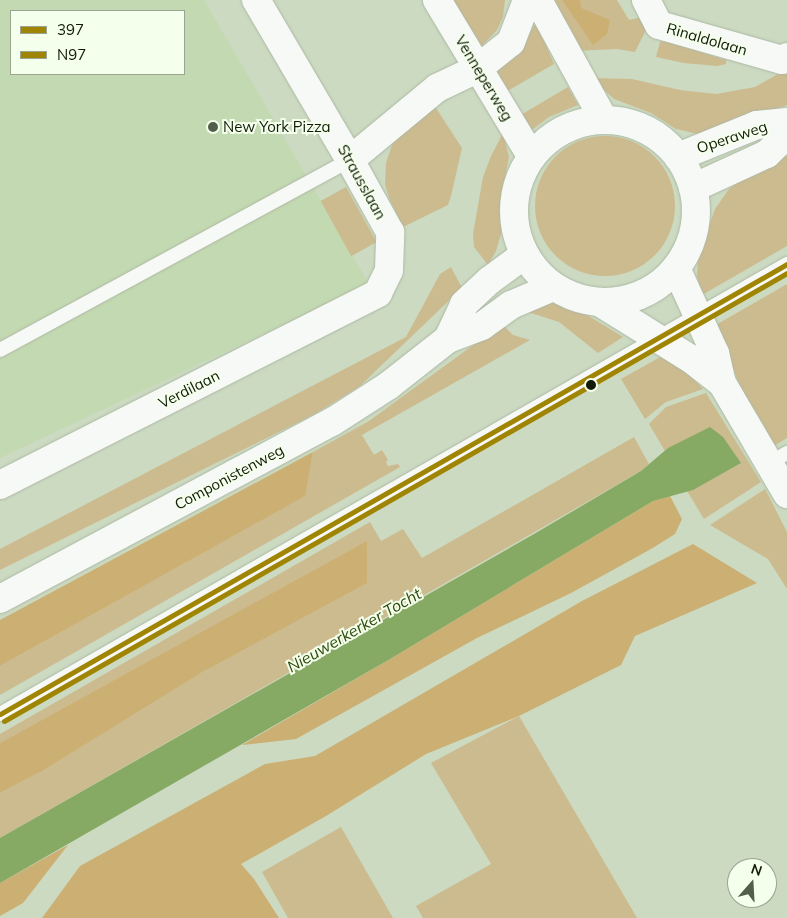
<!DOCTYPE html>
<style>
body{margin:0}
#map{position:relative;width:787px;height:918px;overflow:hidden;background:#cbdac0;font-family:Mulish,sans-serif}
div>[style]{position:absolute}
.built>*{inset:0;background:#c3d9b1}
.green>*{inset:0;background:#cdbb90;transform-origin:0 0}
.round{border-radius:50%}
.forest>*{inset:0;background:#ccaf72}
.water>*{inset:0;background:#86a964}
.roads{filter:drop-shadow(0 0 1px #adb8a4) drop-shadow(0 0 1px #adb8a4)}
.service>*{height:14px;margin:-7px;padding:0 7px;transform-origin:7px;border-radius:7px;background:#f7f9f6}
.minor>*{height:28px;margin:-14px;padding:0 14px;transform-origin:14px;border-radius:14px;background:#f7f9f6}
.tertiary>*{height:28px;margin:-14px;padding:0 14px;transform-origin:14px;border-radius:14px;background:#f7f9f6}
.secondary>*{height:28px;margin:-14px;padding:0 14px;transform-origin:14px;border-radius:14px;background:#f7f9f6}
.secondary>.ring{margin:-14px;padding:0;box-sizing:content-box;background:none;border:28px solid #f7f9f6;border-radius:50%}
.bus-1>*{height:5px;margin:-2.5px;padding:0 2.5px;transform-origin:2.5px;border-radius:2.5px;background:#a08504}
.bus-2>*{height:5px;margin:-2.5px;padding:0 2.5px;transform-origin:2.5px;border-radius:2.5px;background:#a08504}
.dots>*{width:14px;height:14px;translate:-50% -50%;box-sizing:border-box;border:2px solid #f4ffec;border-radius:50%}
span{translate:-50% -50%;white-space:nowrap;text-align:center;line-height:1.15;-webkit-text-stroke:4px #f4ffec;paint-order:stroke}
.street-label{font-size:15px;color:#121b0a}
.poi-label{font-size:15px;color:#121b0a}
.left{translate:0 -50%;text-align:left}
.water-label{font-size:16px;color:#2e4a0a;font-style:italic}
.legend{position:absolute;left:10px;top:10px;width:175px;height:65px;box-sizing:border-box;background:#f4ffec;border:1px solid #9aa492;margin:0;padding:6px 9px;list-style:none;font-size:15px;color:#121b0a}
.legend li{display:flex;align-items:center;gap:10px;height:25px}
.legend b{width:25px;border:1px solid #9aa492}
.north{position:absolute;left:727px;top:858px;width:50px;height:50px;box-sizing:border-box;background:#f4ffec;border:1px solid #9aa492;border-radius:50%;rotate:19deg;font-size:14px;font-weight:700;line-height:20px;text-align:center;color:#121b0a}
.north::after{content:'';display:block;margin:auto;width:18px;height:22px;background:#535e4a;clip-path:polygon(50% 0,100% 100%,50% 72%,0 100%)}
</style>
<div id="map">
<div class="built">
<i style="clip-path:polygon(evenodd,0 0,204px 0,369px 284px,0 458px,0 0,11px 11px,184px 11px,184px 74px,11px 74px,11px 11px)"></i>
</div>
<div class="green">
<i style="clip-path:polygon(451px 0,505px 0,503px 17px,497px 30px,479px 49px)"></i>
<i style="clip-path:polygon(546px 0,566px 0,580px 8px,580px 0,617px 0,629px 20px,647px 16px,650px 22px,635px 52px,617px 49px,574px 51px)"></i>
<i style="clip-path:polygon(536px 22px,554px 64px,504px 93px,493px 75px,519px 53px)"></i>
<i style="clip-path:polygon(664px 41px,726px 60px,726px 64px,717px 66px,684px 63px,656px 57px,660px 42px)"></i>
<i style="clip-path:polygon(787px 69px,787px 105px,706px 134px,698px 134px,676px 129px,651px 113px,614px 99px,591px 78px,632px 79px,680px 90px,716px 94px,755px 87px)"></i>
<i style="clip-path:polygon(568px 87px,578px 105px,549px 117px,529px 132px,519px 116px)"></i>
<i style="clip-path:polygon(436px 108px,462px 148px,451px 196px,448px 205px,403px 227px,389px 198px,385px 184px,386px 163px,392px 145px,401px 130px,416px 117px)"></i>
<i style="clip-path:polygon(503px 133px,509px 157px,501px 197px,502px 231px,496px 251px,488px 265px,474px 247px,473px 234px,483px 177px,491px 156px)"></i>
<i class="round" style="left:535px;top:136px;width:140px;height:140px"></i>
<i style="clip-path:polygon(787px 155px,787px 246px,702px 295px,697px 276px,698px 258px,715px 209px,729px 189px,740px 181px)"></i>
<i style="left:346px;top:187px;width:63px;height:29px;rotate:61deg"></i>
<i style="clip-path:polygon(451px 267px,462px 288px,360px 386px,315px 414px,0 570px,0 549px,406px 337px,440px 274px)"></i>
<i style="clip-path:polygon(787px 284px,787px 438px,774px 446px,758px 415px,749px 406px,714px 326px)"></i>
<i style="clip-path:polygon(555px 302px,577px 309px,623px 337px,598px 353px,559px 322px,528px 312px,545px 303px)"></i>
<i style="clip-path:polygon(502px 324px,513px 335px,530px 340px,362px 435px,374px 455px,382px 450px,388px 460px,386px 462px,388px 466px,398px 464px,400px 467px,0 695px,0 666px,304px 496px,313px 452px,369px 421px)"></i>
<i style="clip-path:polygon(662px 356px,684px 370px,703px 389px,666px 402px,645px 419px,621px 379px)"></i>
<i style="clip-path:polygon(706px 393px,761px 482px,704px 519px,687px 491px,741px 463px,668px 448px,665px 451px,649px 424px,666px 407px)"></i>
<i style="clip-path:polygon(634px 437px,649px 464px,641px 471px,0 838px,0 793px,38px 773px,206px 670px,367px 542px,0 743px,0 734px,370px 522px,381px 541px,403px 529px,422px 558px)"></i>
<i style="clip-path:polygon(765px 489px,787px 532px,787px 589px,768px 559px,710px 525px)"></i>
<i style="clip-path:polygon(519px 716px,637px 918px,423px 918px,416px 906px,491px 864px,431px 763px)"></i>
<i style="clip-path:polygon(341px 827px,393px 918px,288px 918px,262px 872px)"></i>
</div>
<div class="forest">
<i style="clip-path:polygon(562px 0,580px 0,581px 8px,610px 20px,607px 34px,593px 45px)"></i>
<i style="clip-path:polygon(313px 452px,305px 496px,0 666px,0 620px)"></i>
<i style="clip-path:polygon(670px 496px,682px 519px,675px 534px,651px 549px,571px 593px,477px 638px,296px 739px,242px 745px,390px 659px,653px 501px)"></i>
<i style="clip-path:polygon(367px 541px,367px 583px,206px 670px,42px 771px,0 793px,0 743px)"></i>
<i style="clip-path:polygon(693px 544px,757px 583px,635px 636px,621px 665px,519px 716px,426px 754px,326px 816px,241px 864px,254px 879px,279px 918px,42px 918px,80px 866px,265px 764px,315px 756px,582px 601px)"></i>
<i style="clip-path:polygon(68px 845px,23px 903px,0 916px,0 883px)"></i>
</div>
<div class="water">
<i style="clip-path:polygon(710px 427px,723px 437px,741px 463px,693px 490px,653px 501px,390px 659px,0 883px,0 838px,534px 534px,641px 471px,668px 448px)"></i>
</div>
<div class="roads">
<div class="service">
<i style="left:0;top:350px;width:398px;rotate:-28.5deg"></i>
<i style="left:769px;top:463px;width:21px;rotate:-29deg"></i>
<i style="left:0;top:714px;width:907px;rotate:-29.76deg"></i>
</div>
<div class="minor">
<i style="left:646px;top:0;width:28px;rotate:63deg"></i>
<i style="left:659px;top:25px;width:128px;rotate:15.9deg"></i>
<i style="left:782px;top:60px;width:6px;rotate:-31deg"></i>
<i style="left:350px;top:160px;width:113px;rotate:-39.6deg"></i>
<i style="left:437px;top:88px;width:44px;rotate:-25.4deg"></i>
<i style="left:477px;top:69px;width:43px;rotate:-38.5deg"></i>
<i style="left:511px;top:42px;width:45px;rotate:-69.1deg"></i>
<i style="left:0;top:485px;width:424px;rotate:-26.9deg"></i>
<i style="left:378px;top:293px;width:25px;rotate:-64deg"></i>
<i style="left:389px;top:270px;width:38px;rotate:-88deg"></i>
<i style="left:390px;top:232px;width:82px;rotate:-119.1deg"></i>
<i style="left:350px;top:160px;width:186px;rotate:-120.4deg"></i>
</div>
<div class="tertiary">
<i style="left:437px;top:0;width:182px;rotate:58.9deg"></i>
<i style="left:538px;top:0;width:137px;rotate:61.2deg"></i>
<i style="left:676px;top:268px;width:94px;rotate:65.4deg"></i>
<i style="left:715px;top:353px;width:31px;rotate:77deg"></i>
<i style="left:722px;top:383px;width:129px;rotate:59.6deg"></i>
<i style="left:601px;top:303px;width:106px;rotate:31.9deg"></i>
<i style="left:691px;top:359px;width:39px;rotate:38deg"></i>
</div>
<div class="secondary">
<i class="ring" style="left:514px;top:120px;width:154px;height:154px"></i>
<i style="left:678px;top:157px;width:85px;rotate:-22.1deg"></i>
<i style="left:757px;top:125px;width:30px;rotate:-6deg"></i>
<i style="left:693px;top:188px;width:81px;rotate:-24.7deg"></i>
<i style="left:767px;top:154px;width:28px;rotate:-44deg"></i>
<i style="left:448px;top:339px;width:38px;rotate:-65deg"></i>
<i style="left:464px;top:304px;width:35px;rotate:-43deg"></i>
<i style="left:490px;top:280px;width:42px;rotate:-36.3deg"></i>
<i style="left:0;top:599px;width:376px;rotate:-28.1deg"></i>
<i style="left:332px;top:422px;width:67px;rotate:-32.7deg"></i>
<i style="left:388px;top:386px;width:76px;rotate:-38.1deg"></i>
<i style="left:448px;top:339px;width:36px;rotate:-21deg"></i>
<i style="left:482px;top:326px;width:36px;rotate:-36deg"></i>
<i style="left:511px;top:305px;width:46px;rotate:-23.2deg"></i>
</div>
</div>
<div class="bus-1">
<i style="left:0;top:714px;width:907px;rotate:-29.76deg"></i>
</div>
<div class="bus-2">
<i style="left:4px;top:721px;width:902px;rotate:-29.78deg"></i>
</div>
<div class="dots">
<i style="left:213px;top:127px;background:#535e4a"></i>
<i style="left:591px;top:385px;background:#121b0a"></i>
</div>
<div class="street-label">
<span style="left:707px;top:39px;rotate:16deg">Rinaldolaan</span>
<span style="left:484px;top:78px;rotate:59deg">Venneperweg</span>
<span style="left:732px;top:137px;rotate:-18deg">Operaweg</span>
<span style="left:362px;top:182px;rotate:61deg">Strausslaan</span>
<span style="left:189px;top:389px;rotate:-27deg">Verdilaan</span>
<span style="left:229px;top:477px;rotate:-28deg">Componistenweg</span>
</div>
<div class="poi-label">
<span class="left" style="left:223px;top:127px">New York Pizza</span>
</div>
<div class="water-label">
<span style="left:354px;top:630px;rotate:-30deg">Nieuwerkerker Tocht</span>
</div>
<ul class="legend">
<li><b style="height:6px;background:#a08504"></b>397</li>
<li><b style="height:6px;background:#a08504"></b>N97</li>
</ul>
<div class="north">N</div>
</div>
